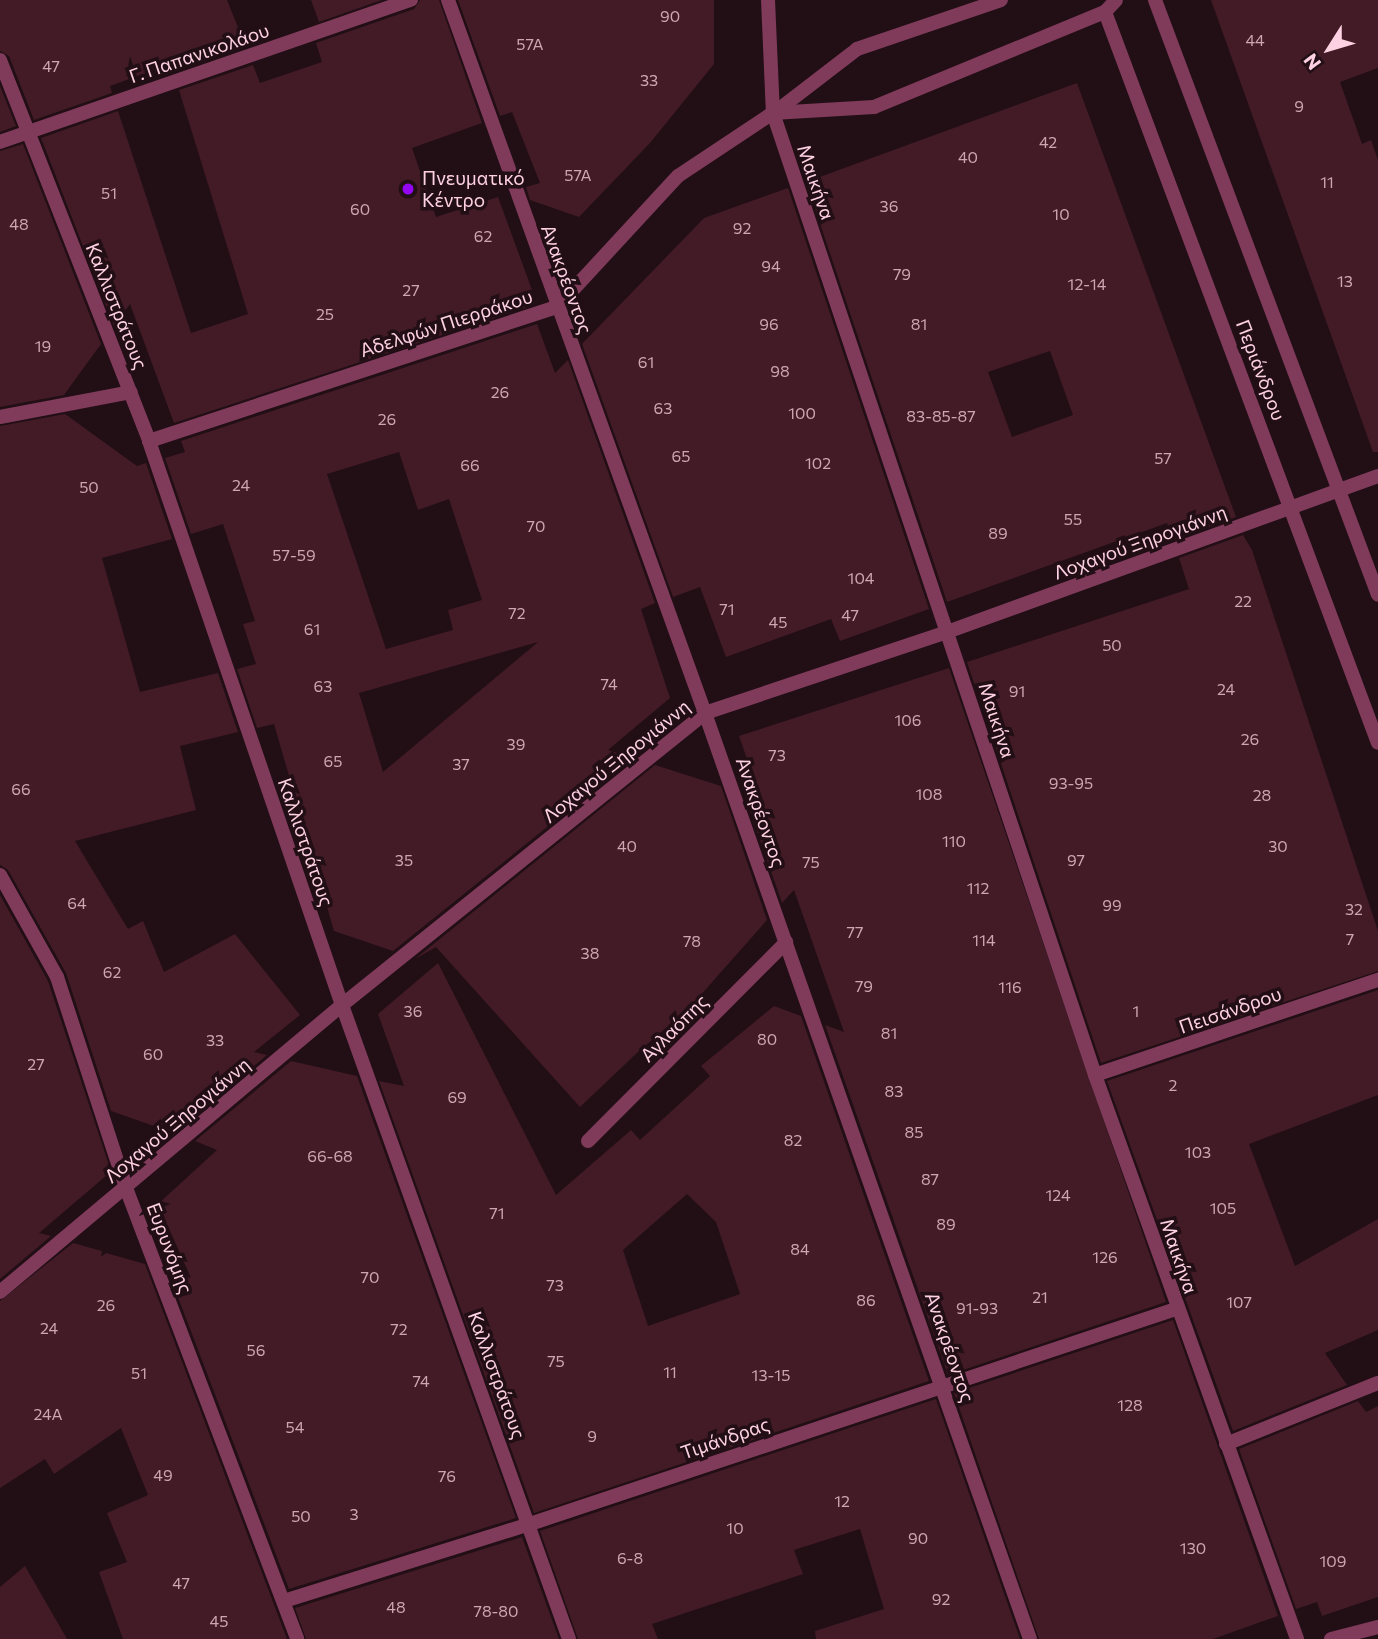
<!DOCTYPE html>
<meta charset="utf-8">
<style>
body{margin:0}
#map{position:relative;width:1378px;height:1639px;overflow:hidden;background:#220e15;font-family:Commissioner,sans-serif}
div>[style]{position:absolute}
.building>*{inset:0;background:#421b27}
.minor>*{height:14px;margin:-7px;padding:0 7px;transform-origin:7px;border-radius:7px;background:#803b5b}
.dots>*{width:19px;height:19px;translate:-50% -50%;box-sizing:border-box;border:4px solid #220e15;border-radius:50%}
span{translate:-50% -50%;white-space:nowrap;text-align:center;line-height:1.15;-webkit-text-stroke:7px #220e15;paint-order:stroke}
.number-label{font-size:16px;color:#cfa4b3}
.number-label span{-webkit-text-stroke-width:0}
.street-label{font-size:19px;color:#fed1e2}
.poi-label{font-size:19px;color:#fed1e2}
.left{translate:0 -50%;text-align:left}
.north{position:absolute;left:1294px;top:14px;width:70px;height:70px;-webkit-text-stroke:5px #220e15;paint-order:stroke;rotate:233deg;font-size:19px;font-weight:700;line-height:28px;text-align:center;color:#fed1e2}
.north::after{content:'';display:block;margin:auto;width:24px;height:32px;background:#fed1e2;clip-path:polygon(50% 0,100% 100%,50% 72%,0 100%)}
</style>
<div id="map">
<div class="building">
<i style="clip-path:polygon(0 0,227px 0,246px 47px,173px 72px,170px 64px,110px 86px,112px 93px,34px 120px,9px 56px,0 51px)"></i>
<i style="clip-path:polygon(311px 0,382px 0,319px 22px)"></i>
<i style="clip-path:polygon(420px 0,439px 0,482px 123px,412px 148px,436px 217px,498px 197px,532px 290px,526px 292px,531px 306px,174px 423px,130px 304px,114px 326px,41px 138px,118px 111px,191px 333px,248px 314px,179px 90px,253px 65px,260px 83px,322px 62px,316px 43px,414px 9px)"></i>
<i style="clip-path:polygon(458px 0,714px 0,714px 64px,650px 143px,579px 217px,530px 200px,526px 187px,540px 183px,512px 112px,500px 116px)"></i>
<i style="clip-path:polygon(1211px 0,1378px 0,1378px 68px,1340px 82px,1362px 144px,1371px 140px,1378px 160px,1378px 452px,1373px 452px)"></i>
<i style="clip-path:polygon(evenodd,1077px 83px,1236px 517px,1173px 540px,1167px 523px,947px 602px,806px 182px,1077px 83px,1050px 351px,1073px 415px,1012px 437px,988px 372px,1050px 351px)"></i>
<i style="clip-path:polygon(0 86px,16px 126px,0 132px)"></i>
<i style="clip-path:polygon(23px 144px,101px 344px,64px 395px,0 407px,0 151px)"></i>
<i style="clip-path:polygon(788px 188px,929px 609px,840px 641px,831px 619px,726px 657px,700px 587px,673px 597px,582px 344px,704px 218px)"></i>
<i style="clip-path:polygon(evenodd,537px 324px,555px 373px,568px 360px,655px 603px,641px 609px,670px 698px,608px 750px,633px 758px,393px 951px,334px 931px,274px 724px,257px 728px,237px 669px,256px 664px,243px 624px,255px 621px,223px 524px,191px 534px,165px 458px,185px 452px,181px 441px,537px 324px,399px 452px,418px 510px,449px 499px,482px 600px,448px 610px,453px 630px,386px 649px,327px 474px,399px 452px,537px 324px,538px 642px,383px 772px,359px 693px,538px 642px)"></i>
<i style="clip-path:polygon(65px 414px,137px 466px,146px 463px,172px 539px,102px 558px,140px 692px,218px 673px,238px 732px,180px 746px,196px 810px,75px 841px,128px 929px,143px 921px,164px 972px,235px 934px,300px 1015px,254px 1052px,267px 1055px,174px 1133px,111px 1111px,66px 973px,8px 870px,0 865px,0 426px)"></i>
<i style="clip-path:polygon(1243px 535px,1252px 550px,1378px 931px,1378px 971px,1101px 1063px,967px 662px,1189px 589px,1179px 558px)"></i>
<i style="clip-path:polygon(949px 668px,1166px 1302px,948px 1375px,825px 1025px,844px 1032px,794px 890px,782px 903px,744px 794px,761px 799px,739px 736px)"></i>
<i style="clip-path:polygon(655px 765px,721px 786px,767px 920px,668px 1032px,665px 1029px,639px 1051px,580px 1107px,436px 947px,415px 959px)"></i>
<i style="clip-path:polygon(0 895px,48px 981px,108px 1162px,107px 1175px,39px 1233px,51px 1236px,0 1279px)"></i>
<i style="clip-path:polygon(evenodd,438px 963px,556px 1195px,631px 1130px,640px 1140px,710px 1076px,701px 1066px,774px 1006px,801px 1016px,929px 1381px,534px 1513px,379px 1081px,404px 1086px,378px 1014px,438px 963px,687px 1194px,716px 1222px,740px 1294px,648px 1326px,623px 1250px,687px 1194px)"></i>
<i style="clip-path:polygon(1378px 990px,1378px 1095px,1249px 1144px,1295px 1266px,1378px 1219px,1378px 1330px,1325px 1353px,1347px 1385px,1233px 1431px,1107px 1081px)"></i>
<i style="clip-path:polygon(291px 1061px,357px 1076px,516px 1518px,289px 1589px,168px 1271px,191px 1278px,158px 1204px,217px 1150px,195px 1141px)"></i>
<i style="clip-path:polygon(73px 1243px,102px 1251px,101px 1257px,106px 1253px,145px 1264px,287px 1639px,123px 1639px,99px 1572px,127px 1562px,107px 1513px,148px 1495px,121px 1428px,54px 1474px,45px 1459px,0 1488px,0 1301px)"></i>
<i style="clip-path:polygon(1173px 1320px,1278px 1616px,1213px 1639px,1039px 1639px,954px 1393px)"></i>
<i style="clip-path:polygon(936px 1399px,1020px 1639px,816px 1639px,815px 1631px,884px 1609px,860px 1529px,794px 1550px,803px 1574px,652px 1624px,658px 1639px,578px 1639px,540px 1531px)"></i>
<i style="clip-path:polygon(1358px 1401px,1366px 1412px,1378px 1406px,1378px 1597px,1322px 1616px,1317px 1602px,1296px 1609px,1239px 1449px)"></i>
<i style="clip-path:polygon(522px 1537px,559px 1639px,306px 1639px,295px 1608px)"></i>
<i style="clip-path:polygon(25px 1566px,67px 1639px,0 1639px,0 1587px)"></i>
</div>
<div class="minor">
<i style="left:448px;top:0;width:758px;rotate:70.18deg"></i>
<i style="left:705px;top:713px;width:981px;rotate:70.66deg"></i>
<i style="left:768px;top:0;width:113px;rotate:87.5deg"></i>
<i style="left:773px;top:113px;width:1014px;rotate:71.49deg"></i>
<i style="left:1095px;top:1075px;width:599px;rotate:70.29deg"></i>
<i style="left:1155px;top:0;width:635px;rotate:69.45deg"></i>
<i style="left:1105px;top:12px;width:780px;rotate:69.52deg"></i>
<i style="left:0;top:60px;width:409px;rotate:68.6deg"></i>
<i style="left:149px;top:441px;width:596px;rotate:71.11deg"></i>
<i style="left:342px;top:1005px;width:673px;rotate:70.3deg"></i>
<i style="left:774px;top:113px;width:105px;rotate:-37.6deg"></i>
<i style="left:857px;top:49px;width:152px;rotate:-18.8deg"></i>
<i style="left:0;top:142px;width:435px;rotate:-19.1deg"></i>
<i style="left:0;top:417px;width:133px;rotate:-10.8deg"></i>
<i style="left:149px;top:441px;width:429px;rotate:-18.2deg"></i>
<i style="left:557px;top:307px;width:178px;rotate:-47.3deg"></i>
<i style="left:678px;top:176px;width:114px;rotate:-33.6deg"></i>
<i style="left:773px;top:113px;width:101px;rotate:-3.4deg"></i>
<i style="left:874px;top:107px;width:250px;rotate:-22.4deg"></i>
<i style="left:1105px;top:12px;width:16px;rotate:-47deg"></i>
<i style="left:0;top:875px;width:117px;rotate:60.8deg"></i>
<i style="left:57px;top:977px;width:222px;rotate:71.9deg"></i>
<i style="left:126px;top:1188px;width:482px;rotate:69.2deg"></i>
<i style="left:1095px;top:1075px;width:299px;rotate:-18.6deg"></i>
<i style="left:588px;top:1141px;width:281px;rotate:-45.1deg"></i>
<i style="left:0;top:1292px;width:446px;rotate:-40deg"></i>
<i style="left:342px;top:1005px;width:466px;rotate:-38.8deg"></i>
<i style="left:705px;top:713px;width:255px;rotate:-18.5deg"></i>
<i style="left:947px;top:632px;width:458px;rotate:-19.9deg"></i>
<i style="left:1226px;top:1444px;width:164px;rotate:-21.9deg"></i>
<i style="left:284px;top:1601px;width:258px;rotate:-17.4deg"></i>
<i style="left:530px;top:1524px;width:681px;rotate:-18.41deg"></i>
<i style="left:1331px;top:1639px;width:49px;rotate:-14.3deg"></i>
</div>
<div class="dots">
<i style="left:408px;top:189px;background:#9407f3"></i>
</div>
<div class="number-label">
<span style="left:670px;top:16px">90</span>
<span style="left:1255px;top:40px">44</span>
<span style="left:530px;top:44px">57Α</span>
<span style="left:51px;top:66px">47</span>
<span style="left:649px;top:80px">33</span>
<span style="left:1299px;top:106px">9</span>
<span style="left:1048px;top:142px">42</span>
<span style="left:968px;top:157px">40</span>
<span style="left:578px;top:175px">57A</span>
<span style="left:1327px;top:182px">11</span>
<span style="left:109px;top:193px">51</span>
<span style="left:889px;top:206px">36</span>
<span style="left:360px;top:209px">60</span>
<span style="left:1061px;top:214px">10</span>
<span style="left:19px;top:224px">48</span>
<span style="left:742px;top:228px">92</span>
<span style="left:483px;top:236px">62</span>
<span style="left:771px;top:266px">94</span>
<span style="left:902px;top:274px">79</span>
<span style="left:1345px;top:281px">13</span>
<span style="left:1087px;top:284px">12-14</span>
<span style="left:411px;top:290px">27</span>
<span style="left:325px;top:314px">25</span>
<span style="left:769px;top:324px">96</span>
<span style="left:919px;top:324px">81</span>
<span style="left:43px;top:346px">19</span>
<span style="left:646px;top:362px">61</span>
<span style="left:780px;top:371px">98</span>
<span style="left:500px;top:392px">26</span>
<span style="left:663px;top:408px">63</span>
<span style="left:802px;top:413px">100</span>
<span style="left:941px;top:416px">83-85-87</span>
<span style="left:387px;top:419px">26</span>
<span style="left:681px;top:456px">65</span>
<span style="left:1163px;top:458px">57</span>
<span style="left:818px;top:463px">102</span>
<span style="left:470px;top:465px">66</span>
<span style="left:241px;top:485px">24</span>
<span style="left:89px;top:487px">50</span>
<span style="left:1073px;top:519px">55</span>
<span style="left:536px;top:526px">70</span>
<span style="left:998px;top:533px">89</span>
<span style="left:294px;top:555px">57-59</span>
<span style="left:861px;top:578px">104</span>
<span style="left:1243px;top:601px">22</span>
<span style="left:727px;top:609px">71</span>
<span style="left:517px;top:613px">72</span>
<span style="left:850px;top:615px">47</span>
<span style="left:778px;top:622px">45</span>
<span style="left:312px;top:629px">61</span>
<span style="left:1112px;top:645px">50</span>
<span style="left:609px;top:684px">74</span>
<span style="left:323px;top:686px">63</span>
<span style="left:1226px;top:689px">24</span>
<span style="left:1017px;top:691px">91</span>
<span style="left:908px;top:720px">106</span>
<span style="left:1250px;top:739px">26</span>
<span style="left:516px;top:744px">39</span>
<span style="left:777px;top:755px">73</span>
<span style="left:333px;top:761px">65</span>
<span style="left:461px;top:764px">37</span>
<span style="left:1071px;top:783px">93-95</span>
<span style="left:21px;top:789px">66</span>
<span style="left:929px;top:794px">108</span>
<span style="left:1262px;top:795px">28</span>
<span style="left:954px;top:841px">110</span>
<span style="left:627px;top:846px">40</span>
<span style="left:1278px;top:846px">30</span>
<span style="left:404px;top:860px">35</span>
<span style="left:1076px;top:860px">97</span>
<span style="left:811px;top:862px">75</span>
<span style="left:978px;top:888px">112</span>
<span style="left:77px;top:903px">64</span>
<span style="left:1112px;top:905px">99</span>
<span style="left:1354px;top:909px">32</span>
<span style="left:855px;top:932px">77</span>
<span style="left:1350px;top:939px">7</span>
<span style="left:984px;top:940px">114</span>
<span style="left:692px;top:941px">78</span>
<span style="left:590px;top:953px">38</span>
<span style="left:112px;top:972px">62</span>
<span style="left:864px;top:986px">79</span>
<span style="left:1010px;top:987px">116</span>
<span style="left:413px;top:1011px">36</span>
<span style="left:1136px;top:1011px">1</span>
<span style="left:889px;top:1033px">81</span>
<span style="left:767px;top:1039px">80</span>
<span style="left:215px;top:1040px">33</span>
<span style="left:153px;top:1054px">60</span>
<span style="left:36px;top:1064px">27</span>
<span style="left:1173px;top:1085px">2</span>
<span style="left:894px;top:1091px">83</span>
<span style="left:457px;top:1097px">69</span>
<span style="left:914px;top:1132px">85</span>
<span style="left:793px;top:1140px">82</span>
<span style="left:1198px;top:1152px">103</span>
<span style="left:330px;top:1156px">66-68</span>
<span style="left:930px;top:1179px">87</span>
<span style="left:1058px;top:1195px">124</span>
<span style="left:1223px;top:1208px">105</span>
<span style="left:497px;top:1213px">71</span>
<span style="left:946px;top:1224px">89</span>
<span style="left:800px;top:1249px">84</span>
<span style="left:1105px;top:1257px">126</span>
<span style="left:370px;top:1277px">70</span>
<span style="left:555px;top:1285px">73</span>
<span style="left:1040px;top:1297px">21</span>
<span style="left:866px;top:1300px">86</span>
<span style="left:1239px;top:1302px">107</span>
<span style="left:106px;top:1305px">26</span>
<span style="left:977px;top:1308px">91-93</span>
<span style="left:49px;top:1328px">24</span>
<span style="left:399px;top:1329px">72</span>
<span style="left:256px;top:1350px">56</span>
<span style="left:556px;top:1361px">75</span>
<span style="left:670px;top:1372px">11</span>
<span style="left:139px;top:1373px">51</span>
<span style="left:771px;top:1375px">13-15</span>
<span style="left:421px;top:1381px">74</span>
<span style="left:1130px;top:1405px">128</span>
<span style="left:48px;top:1414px">24A</span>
<span style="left:295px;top:1427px">54</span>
<span style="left:592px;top:1436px">9</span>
<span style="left:163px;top:1475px">49</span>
<span style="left:447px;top:1476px">76</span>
<span style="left:842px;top:1501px">12</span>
<span style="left:354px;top:1514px">3</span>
<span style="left:301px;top:1516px">50</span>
<span style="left:735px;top:1528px">10</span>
<span style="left:918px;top:1538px">90</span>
<span style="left:1193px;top:1548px">130</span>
<span style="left:630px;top:1558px">6-8</span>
<span style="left:1333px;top:1561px">109</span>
<span style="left:181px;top:1583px">47</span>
<span style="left:941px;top:1599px">92</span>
<span style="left:396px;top:1607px">48</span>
<span style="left:496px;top:1611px">78-80</span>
<span style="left:219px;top:1621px">45</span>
</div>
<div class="street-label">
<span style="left:199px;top:53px;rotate:-19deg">Γ. Παπανικολάου</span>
<span style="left:816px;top:182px;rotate:71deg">Μαικήνα</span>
<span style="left:567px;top:279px;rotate:70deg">Ανακρέοντος</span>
<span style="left:117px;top:306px;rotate:68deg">Καλλιστράτους</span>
<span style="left:446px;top:323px;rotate:-18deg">Αδελφών Πιερράκου</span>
<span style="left:1261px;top:370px;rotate:69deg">Περιάνδρου</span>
<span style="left:1140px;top:542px;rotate:-20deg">Λοχαγού Ξηρογιάννη</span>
<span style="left:997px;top:720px;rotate:72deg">Μαικήνα</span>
<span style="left:616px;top:761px;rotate:-39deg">Λοχαγού Ξηρογιάννη</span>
<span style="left:761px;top:812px;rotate:71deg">Ανακρέοντος</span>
<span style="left:306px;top:842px;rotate:71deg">Καλλιστράτους</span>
<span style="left:1230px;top:1010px;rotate:-19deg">Πεισάνδρου</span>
<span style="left:674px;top:1028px;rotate:-45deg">Αγλαόπης</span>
<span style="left:177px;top:1120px;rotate:-40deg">Λοχαγού Ξηρογιάννη</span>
<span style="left:170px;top:1248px;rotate:69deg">Ευρυνόμης</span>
<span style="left:1179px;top:1256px;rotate:71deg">Μαικήνα</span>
<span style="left:950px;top:1347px;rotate:71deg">Ανακρέοντος</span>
<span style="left:497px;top:1375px;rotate:70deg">Καλλιστράτους</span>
<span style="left:725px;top:1438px;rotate:-19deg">Τιμάνδρας</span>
</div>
<div class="poi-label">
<span class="left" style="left:422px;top:189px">Πνευματικό<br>Κέντρο</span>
</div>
<div class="north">N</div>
</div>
